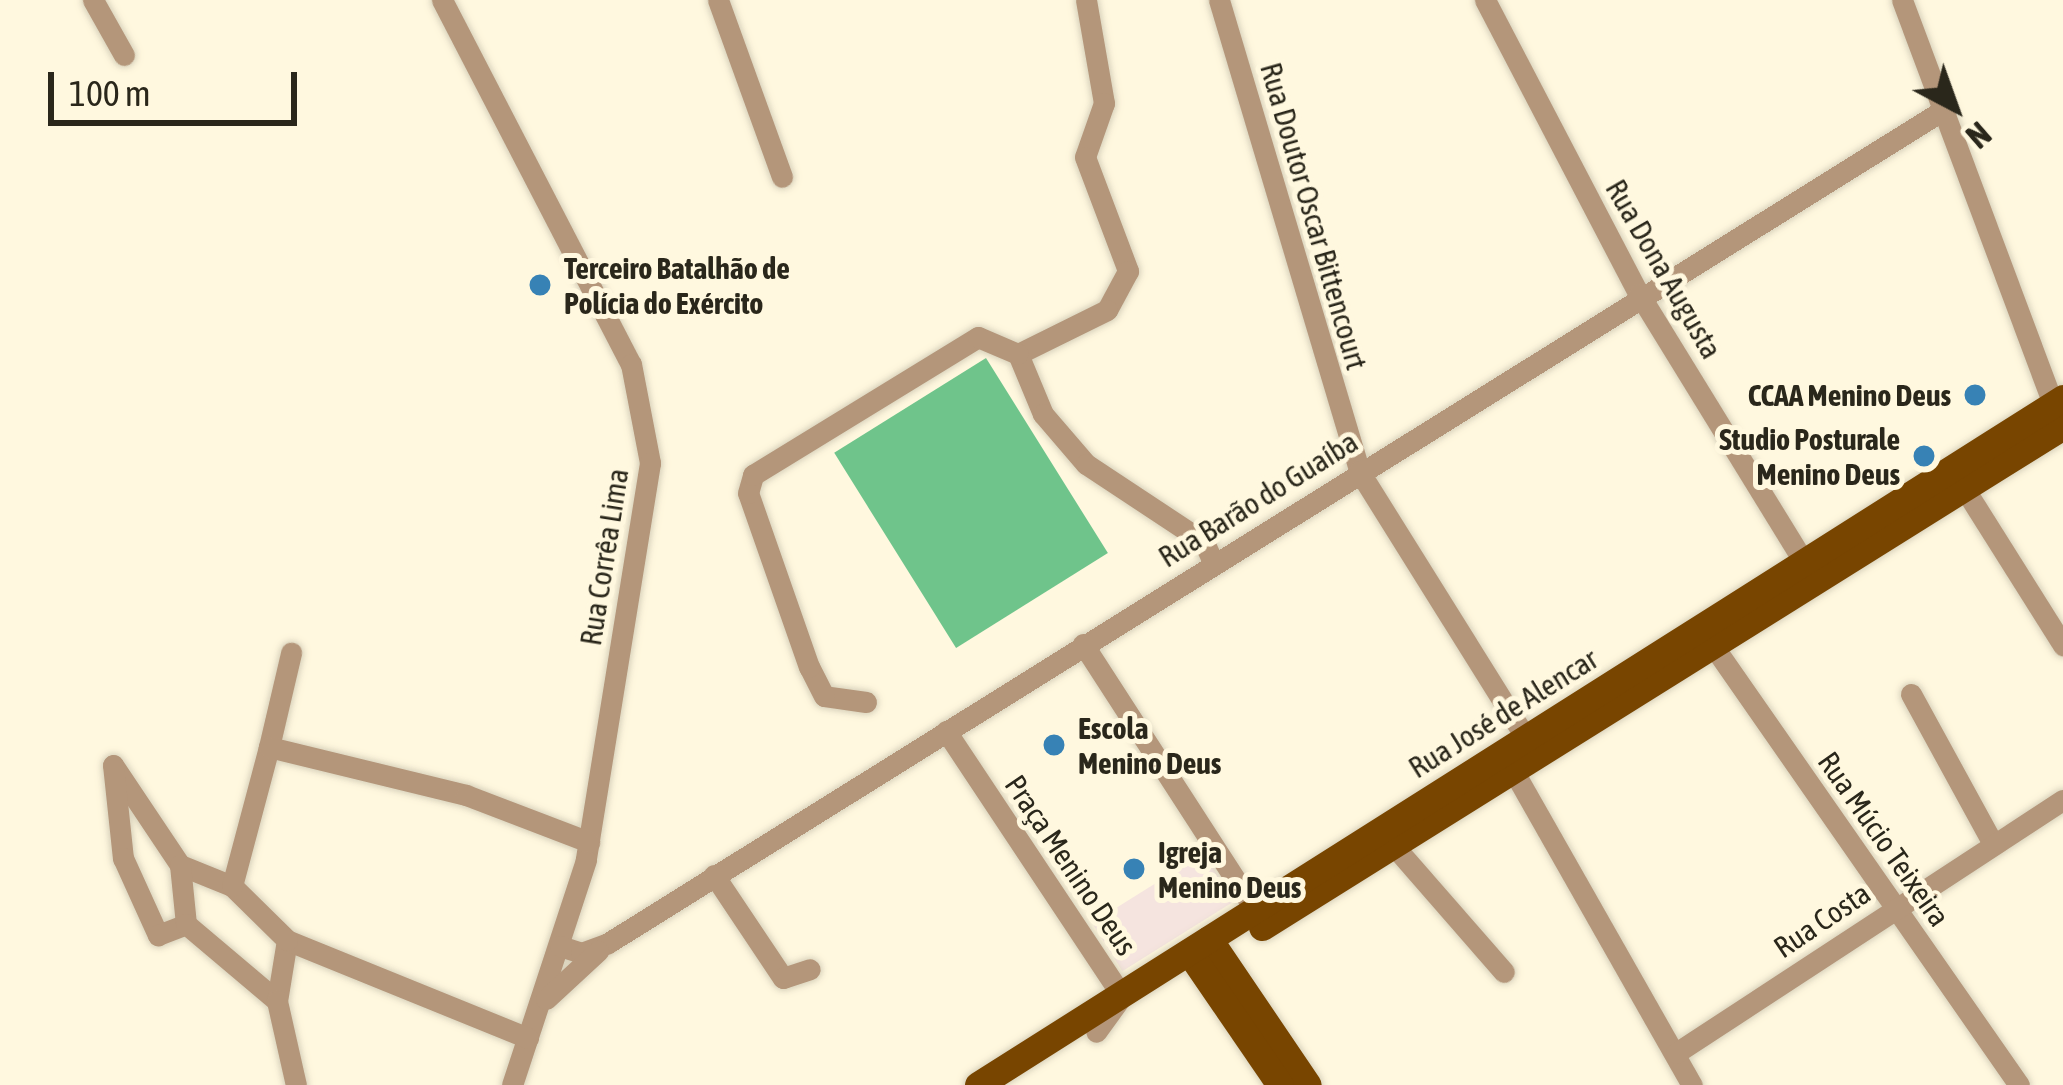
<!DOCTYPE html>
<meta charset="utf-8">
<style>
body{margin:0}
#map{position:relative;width:2063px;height:1085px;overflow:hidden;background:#fff8df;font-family:"Asap Condensed",sans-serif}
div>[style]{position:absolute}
.green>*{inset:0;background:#f5e4df;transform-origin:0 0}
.water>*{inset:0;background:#6fc48b;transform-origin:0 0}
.roads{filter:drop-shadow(0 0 3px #d9d2bc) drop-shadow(0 0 3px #d9d2bc)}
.minor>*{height:21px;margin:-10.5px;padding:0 10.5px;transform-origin:10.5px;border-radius:10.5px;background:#b4967a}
.major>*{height:27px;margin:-13.5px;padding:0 13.5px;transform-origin:13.5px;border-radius:13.5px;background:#784500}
.dots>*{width:33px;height:33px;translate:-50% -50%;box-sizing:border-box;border:6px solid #fff8df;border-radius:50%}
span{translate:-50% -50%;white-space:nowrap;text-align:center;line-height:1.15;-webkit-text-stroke:10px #fff8df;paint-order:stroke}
.street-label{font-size:30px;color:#2a271b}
.poi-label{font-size:30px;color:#2a271b;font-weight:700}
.left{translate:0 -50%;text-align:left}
.right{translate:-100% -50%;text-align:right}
.north{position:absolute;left:1895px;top:48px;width:120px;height:120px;-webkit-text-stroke:9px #fff8df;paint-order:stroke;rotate:139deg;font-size:33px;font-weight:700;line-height:48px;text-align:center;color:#2a271b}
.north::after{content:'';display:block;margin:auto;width:42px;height:54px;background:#2a271b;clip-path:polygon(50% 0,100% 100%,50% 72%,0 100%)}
.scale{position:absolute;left:48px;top:72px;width:249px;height:54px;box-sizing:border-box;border:6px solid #2a271b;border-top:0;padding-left:15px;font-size:36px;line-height:42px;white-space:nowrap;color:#2a271b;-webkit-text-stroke:9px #fff8df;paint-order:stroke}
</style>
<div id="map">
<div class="green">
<i style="left:1204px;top:853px;width:57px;height:132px;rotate:58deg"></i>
</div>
<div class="water">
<i style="left:986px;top:358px;width:230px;height:179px;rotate:58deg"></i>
</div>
<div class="roads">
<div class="minor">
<i style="left:93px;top:0;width:63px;rotate:60.6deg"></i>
<i style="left:442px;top:0;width:410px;rotate:62.6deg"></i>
<i style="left:631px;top:364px;width:101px;rotate:79.1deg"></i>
<i style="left:650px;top:463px;width:402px;rotate:99.2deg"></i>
<i style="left:586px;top:860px;width:237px;rotate:108.2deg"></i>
<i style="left:718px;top:0;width:188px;rotate:70.1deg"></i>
<i style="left:1086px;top:0;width:105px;rotate:80.1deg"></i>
<i style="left:1104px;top:103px;width:57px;rotate:109.4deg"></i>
<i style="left:1085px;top:157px;width:122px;rotate:69.3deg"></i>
<i style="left:1128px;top:271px;width:44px;rotate:118.3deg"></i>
<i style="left:1107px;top:310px;width:99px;rotate:153.7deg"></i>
<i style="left:1018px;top:354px;width:65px;rotate:67.4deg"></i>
<i style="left:1043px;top:414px;width:66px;rotate:49.3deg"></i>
<i style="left:1086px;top:464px;width:141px;rotate:33.5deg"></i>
<i style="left:1204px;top:542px;width:22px;rotate:66deg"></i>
<i style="left:1219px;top:0;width:491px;rotate:73.4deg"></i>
<i style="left:1359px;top:471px;width:330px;rotate:58deg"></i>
<i style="left:1485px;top:0;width:332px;rotate:62.4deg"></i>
<i style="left:1639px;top:294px;width:313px;rotate:58.4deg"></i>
<i style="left:1902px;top:0;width:443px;rotate:69.5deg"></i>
<i style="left:1964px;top:488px;width:186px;rotate:57.8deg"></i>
<i style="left:1707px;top:637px;width:546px;rotate:55.15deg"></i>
<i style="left:1083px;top:644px;width:317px;rotate:57.1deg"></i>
<i style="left:1911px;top:694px;width:171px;rotate:61.3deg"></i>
<i style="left:866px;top:702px;width:42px;rotate:-171.9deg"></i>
<i style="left:824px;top:696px;width:33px;rotate:-117deg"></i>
<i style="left:809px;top:667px;width:184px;rotate:-109.3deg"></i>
<i style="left:748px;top:493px;width:19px;rotate:-74deg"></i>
<i style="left:753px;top:475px;width:264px;rotate:-31.5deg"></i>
<i style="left:978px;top:337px;width:43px;rotate:23deg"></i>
<i style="left:946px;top:731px;width:318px;rotate:56.4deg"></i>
<i style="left:1122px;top:996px;width:44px;rotate:125.8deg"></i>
<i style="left:269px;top:747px;width:97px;rotate:-76.8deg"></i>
<i style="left:1514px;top:772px;width:360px;rotate:60.4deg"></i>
<i style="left:1394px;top:846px;width:167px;rotate:48.9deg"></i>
<i style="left:180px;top:865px;width:120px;rotate:-123.8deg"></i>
<i style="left:113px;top:765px;width:94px;rotate:83.9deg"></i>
<i style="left:123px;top:858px;width:85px;rotate:65.6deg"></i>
<i style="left:158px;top:935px;width:30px;rotate:-21deg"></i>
<i style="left:714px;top:875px;width:124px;rotate:56.2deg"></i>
<i style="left:783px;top:978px;width:28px;rotate:-18deg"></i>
<i style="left:232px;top:886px;width:56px;rotate:-158deg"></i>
<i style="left:180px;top:865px;width:59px;rotate:84.2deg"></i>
<i style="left:186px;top:924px;width:119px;rotate:40.2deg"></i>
<i style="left:287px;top:940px;width:62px;rotate:99.3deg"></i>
<i style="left:277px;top:1001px;width:86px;rotate:77.3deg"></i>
<i style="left:560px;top:946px;width:22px;rotate:18deg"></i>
<i style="left:581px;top:953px;width:29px;rotate:-20deg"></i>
<i style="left:608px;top:943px;width:1574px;rotate:-31.96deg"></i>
<i style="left:546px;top:999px;width:71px;rotate:-42.7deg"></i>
<i style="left:528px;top:1038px;width:260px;rotate:-157.9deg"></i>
<i style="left:287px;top:940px;width:77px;rotate:-135.5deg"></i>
<i style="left:232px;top:886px;width:144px;rotate:-75.1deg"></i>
<i style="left:269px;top:747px;width:203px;rotate:13.7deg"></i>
<i style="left:466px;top:795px;width:132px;rotate:20.9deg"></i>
<i style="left:1676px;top:1053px;width:462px;rotate:-33.2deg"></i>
</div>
<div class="major">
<i style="left:1262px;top:927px;width:945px;rotate:-32.02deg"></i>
<i style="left:1209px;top:939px;width:176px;rotate:55.9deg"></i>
<i style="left:1189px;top:952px;width:161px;rotate:55.6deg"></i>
<i style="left:978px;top:1085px;width:1284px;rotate:-32.34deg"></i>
</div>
</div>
<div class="dots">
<i style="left:540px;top:285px;background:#3782b5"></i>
<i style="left:1975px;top:395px;background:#3782b5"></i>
<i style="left:1924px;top:456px;background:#3782b5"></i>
<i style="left:1054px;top:745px;background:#3782b5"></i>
<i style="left:1134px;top:869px;background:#3782b5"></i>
</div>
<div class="street-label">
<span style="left:1314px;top:216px;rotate:74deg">Rua Doutor Oscar Bittencourt</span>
<span style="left:1664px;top:269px;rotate:60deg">Rua Dona Augusta</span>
<span style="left:1258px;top:499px;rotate:-32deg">Rua Barão do Guaíba</span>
<span style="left:604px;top:557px;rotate:-81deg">Rua Corrêa Lima</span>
<span style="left:1503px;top:713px;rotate:-32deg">Rua José de Alencar</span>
<span style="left:1884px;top:839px;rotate:55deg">Rua Múcio Teixeira</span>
<span style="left:1071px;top:865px;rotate:56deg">Praça Menino Deus</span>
<span style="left:1822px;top:920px;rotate:-34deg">Rua Costa</span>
</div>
<div class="poi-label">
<span class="left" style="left:564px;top:285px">Terceiro Batalhão de<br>Polícia do Exército</span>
<span class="right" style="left:1951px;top:395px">CCAA Menino Deus</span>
<span class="right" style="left:1900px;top:456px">Studio Posturale<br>Menino Deus</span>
<span class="left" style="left:1078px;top:745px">Escola<br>Menino Deus</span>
<span class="left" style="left:1158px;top:869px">Igreja<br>Menino Deus</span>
</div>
<div class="north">N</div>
<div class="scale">100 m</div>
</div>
